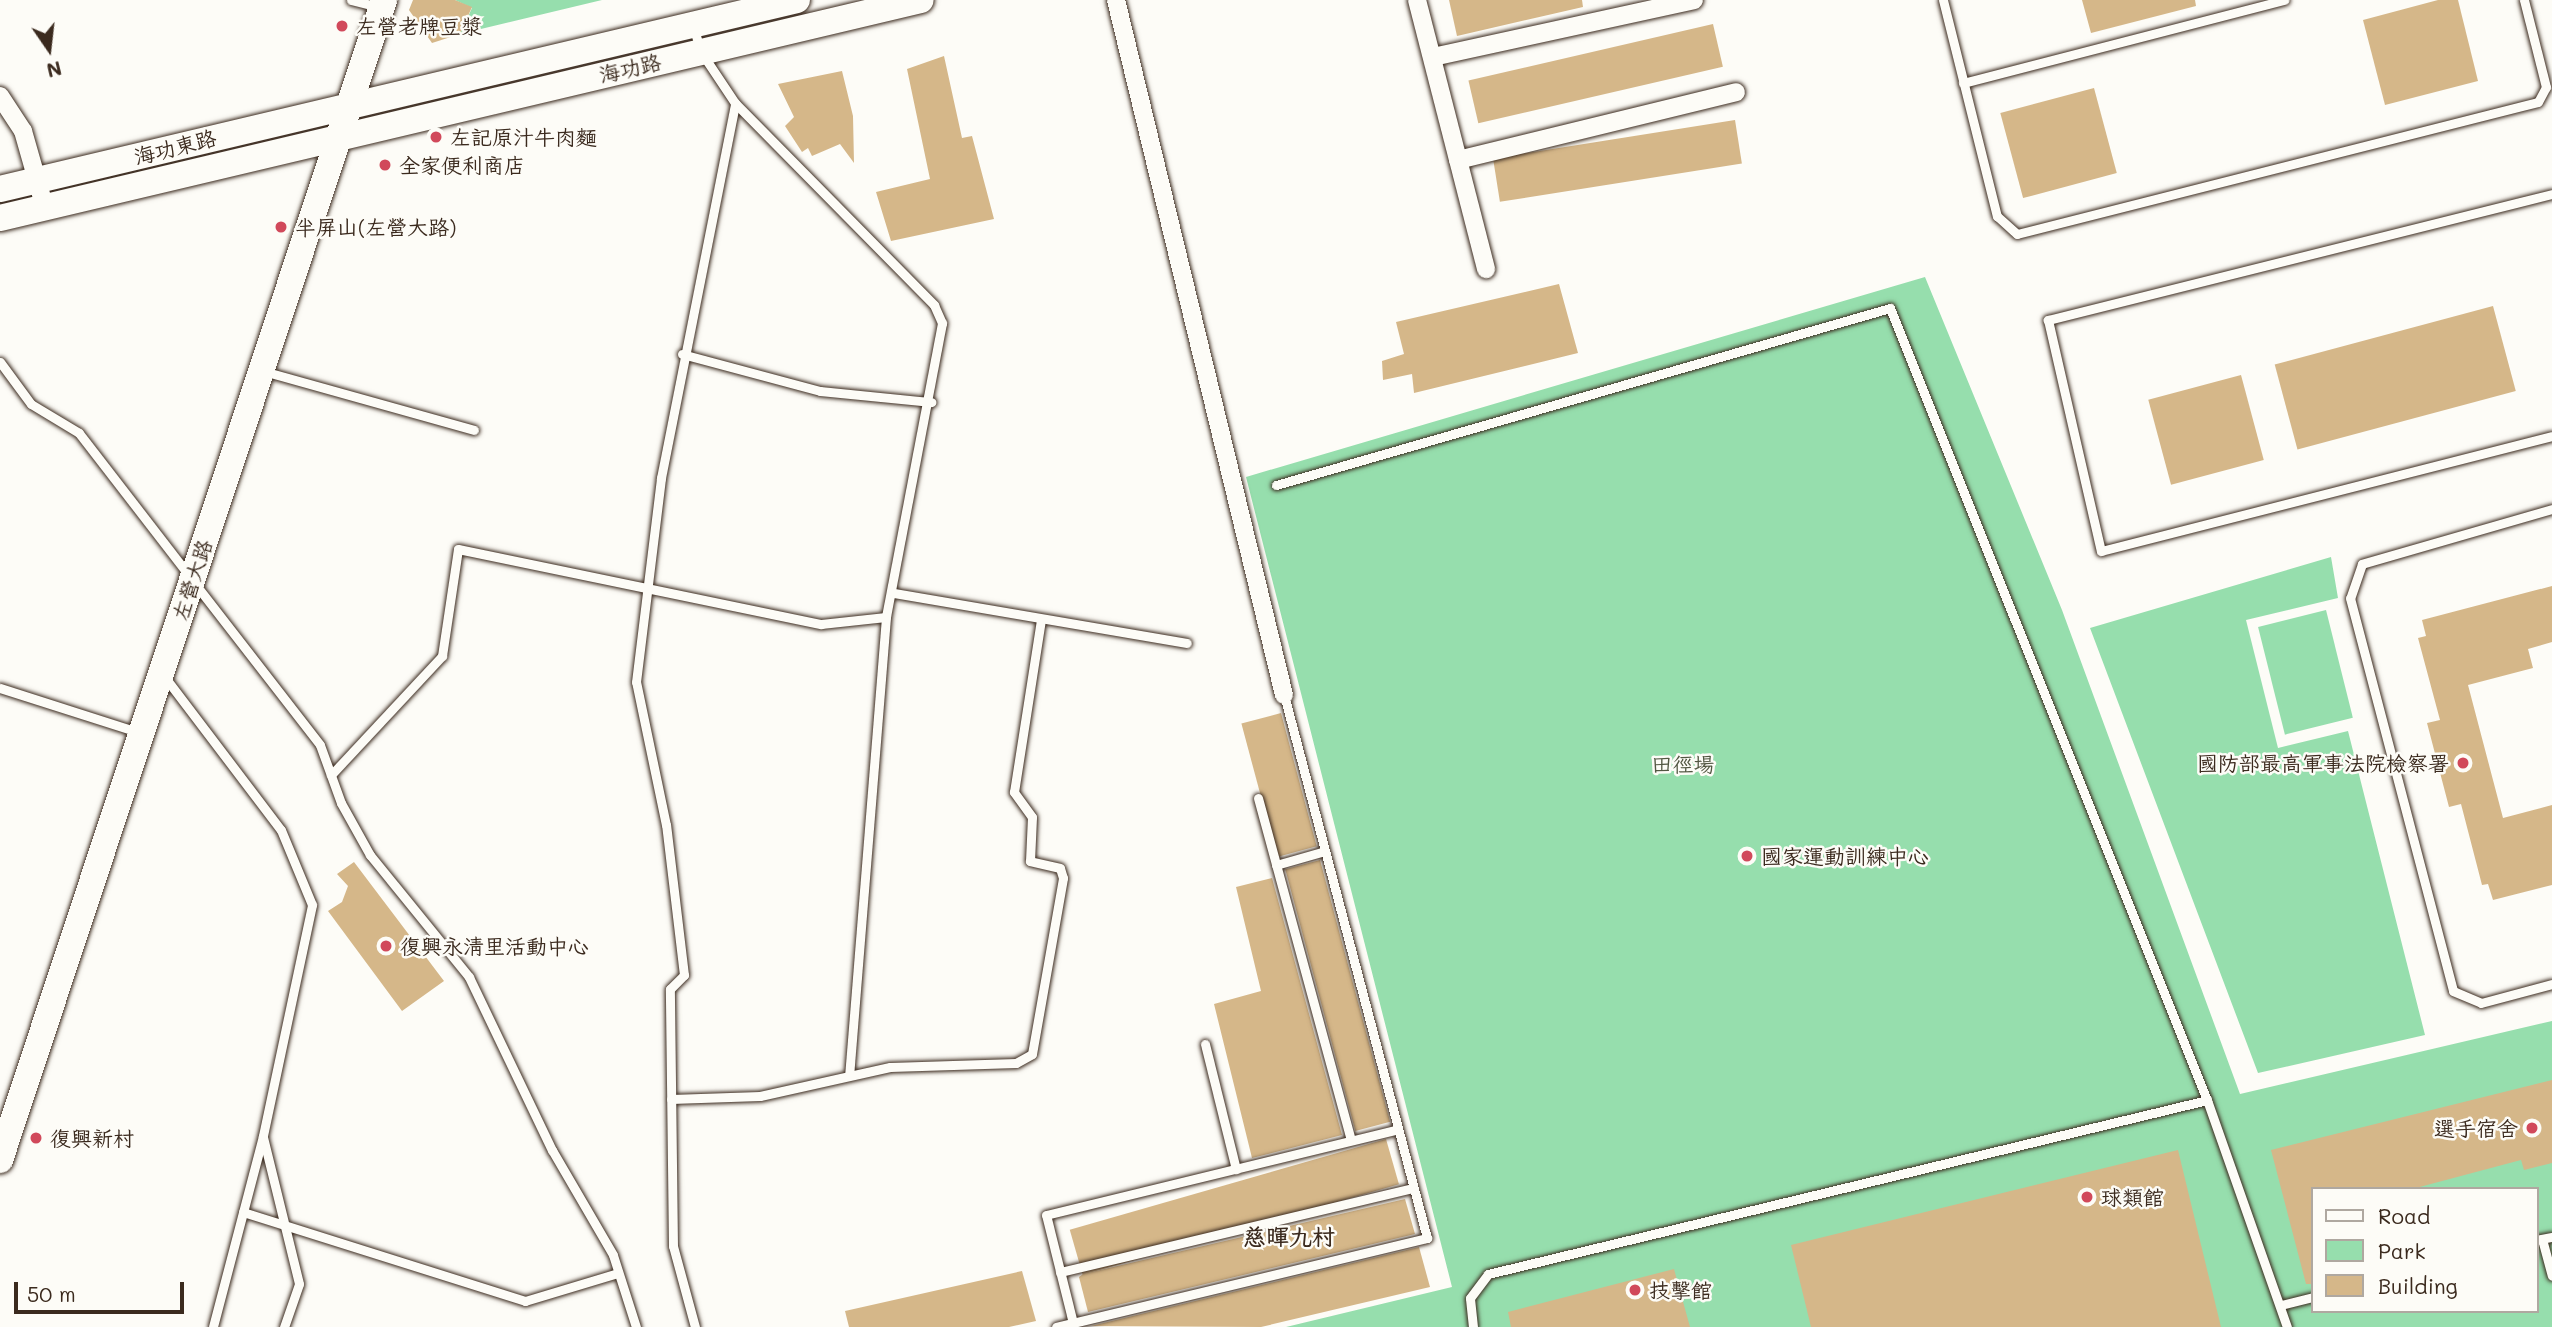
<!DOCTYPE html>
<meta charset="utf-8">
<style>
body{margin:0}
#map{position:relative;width:2552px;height:1327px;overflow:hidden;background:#fdfcf7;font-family:Mali,"LXGW WenKai TC",sans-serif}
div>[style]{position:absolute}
.green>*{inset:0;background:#96dead;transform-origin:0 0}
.building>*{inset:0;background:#d5b789;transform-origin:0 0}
.roads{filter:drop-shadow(0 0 2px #3b2a1e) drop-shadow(0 0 2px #3b2a1e)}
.lane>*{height:9px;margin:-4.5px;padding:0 4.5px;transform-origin:4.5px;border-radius:4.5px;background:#fdfcf7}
.street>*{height:18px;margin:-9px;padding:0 9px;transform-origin:9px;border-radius:9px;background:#fdfcf7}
.secondary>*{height:26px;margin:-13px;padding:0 13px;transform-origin:13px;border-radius:13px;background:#fdfcf7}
.dots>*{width:19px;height:19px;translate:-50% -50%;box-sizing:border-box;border:4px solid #fdfcf7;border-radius:50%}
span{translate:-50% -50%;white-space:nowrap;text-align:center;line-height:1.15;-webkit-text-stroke:5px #fdfcf7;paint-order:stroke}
.poi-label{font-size:21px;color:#3b2a1e}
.left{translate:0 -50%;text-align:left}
.right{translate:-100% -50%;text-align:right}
.street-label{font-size:21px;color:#3b2a1e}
.park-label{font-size:21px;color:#525742}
.neighbourhood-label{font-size:23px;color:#3b2a1e;font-weight:700}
.legend{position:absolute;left:2311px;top:1187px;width:228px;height:126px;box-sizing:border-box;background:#fdfcf7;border:2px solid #afa8a0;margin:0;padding:9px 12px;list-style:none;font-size:21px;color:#3b2a1e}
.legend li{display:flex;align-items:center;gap:14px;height:35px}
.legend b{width:35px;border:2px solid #afa8a0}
.north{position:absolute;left:14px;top:14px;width:70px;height:70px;-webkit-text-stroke:5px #fdfcf7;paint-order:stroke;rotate:166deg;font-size:19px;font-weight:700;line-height:28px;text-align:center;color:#3b2a1e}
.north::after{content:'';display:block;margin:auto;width:24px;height:32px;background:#3b2a1e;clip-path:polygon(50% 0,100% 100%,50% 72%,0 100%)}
.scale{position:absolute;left:14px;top:1282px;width:170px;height:32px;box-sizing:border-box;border:4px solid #3b2a1e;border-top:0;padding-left:9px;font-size:21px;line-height:24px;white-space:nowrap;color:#3b2a1e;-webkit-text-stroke:5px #fdfcf7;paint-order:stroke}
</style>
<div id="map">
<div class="green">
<i style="clip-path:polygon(455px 0,602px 0,460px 34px,472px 8px)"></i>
<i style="clip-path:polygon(evenodd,1925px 277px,2062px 610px,2240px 1094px,2552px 1021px,2552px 1327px,1286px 1327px,1452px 1287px,1246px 477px,1925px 277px,2312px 1189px,2536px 1189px,2536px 1311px,2312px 1311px,2312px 1189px)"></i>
<i style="clip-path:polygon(2331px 557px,2338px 598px,2246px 620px,2278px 748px,2348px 731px,2425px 1035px,2258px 1073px,2090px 628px)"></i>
<i style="left:2326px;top:610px;width:111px;height:70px;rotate:76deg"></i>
</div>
<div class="building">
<i style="clip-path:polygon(413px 0,455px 0,472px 7px,460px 34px,432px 43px,409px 10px)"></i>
<i style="clip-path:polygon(1449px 0,1582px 0,1583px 7px,1457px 36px)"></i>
<i style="clip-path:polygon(2082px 0,2195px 0,2196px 6px,2091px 33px)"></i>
<i style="clip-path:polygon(2438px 0,2458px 0,2478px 81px,2385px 105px,2363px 20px)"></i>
<i style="left:1713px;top:24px;width:44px;height:251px;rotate:77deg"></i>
<i style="clip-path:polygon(944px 56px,962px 138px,972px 136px,994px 219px,891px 241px,876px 192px,930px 179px,907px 69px)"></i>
<i style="clip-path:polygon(842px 71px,853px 116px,854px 163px,840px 144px,812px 156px,808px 148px,802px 152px,785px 126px,794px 117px,778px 84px)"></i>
<i style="left:2094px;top:88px;width:88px;height:97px;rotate:75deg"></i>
<i style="left:1735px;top:120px;width:44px;height:245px;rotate:81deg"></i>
<i style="clip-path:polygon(1559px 284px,1578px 353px,1414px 393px,1412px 374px,1383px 380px,1382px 361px,1404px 354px,1396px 322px)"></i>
<i style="left:2493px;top:306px;width:88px;height:226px;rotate:75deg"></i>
<i style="left:2241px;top:375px;width:88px;height:96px;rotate:75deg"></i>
<i style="clip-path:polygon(2552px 586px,2552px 642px,2528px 649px,2533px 668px,2468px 685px,2503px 818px,2552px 805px,2552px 885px,2493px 900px,2488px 884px,2482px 885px,2461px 804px,2449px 807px,2427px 723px,2440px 720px,2418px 638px,2426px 636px,2422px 620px)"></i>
<i style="left:1281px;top:713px;width:138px;height:41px;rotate:75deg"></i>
<i style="left:1320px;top:860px;width:271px;height:36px;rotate:75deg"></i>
<i style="clip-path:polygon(354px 862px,444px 981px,402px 1011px,328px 911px,342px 902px,348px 886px,337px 874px)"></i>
<i style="clip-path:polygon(1272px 878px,1342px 1135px,1252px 1158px,1214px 1004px,1261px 991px,1236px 887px)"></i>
<i style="clip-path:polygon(2552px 1080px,2552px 1163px,2524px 1170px,2521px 1160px,2412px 1189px,2312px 1189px,2312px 1284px,2306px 1284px,2271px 1150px)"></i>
<i style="left:1386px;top:1139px;width:47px;height:329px;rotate:74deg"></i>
<i style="clip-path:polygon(2178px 1150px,2221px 1327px,1811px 1327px,1791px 1245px)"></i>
<i style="clip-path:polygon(1405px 1199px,1415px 1234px,1088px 1312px,1079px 1277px,1083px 1274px)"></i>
<i style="clip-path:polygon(1419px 1247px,1430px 1287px,1261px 1327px,1091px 1326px)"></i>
<i style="clip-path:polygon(1674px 1269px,1690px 1327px,1511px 1327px,1508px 1312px)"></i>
<i style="clip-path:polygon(1022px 1271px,1036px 1321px,1009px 1327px,849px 1327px,845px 1311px)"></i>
</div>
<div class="roads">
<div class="lane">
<i style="left:351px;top:0;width:30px;rotate:14deg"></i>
<i style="left:1943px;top:0;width:223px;rotate:76deg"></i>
<i style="left:1997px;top:216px;width:27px;rotate:42deg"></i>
<i style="left:2017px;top:234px;width:537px;rotate:-14.22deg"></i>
<i style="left:2538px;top:102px;width:17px;rotate:-62deg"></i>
<i style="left:2546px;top:87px;width:90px;rotate:-104.2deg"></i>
<i style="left:693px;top:26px;width:27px;rotate:73deg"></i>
<i style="left:701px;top:52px;width:61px;rotate:56.3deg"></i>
<i style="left:735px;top:103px;width:284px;rotate:45.4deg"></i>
<i style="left:934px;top:305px;width:20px;rotate:66deg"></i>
<i style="left:942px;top:323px;width:299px;rotate:100.8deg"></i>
<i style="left:886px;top:617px;width:458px;rotate:94.6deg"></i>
<i style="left:1963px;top:83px;width:332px;rotate:-14.5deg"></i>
<i style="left:2552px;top:194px;width:520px;rotate:165.96deg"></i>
<i style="left:2048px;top:320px;width:237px;rotate:77.1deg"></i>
<i style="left:2101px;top:551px;width:465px;rotate:-14.3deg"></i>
<i style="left:682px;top:354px;width:143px;rotate:15deg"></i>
<i style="left:820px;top:391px;width:112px;rotate:5.7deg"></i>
<i style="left:0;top:362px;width:52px;rotate:53.6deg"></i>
<i style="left:31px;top:404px;width:56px;rotate:31.1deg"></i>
<i style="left:79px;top:433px;width:178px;rotate:52.3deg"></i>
<i style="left:263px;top:371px;width:219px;rotate:15.6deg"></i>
<i style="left:1276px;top:485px;width:639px;rotate:-16.08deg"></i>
<i style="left:1890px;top:308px;width:853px;rotate:68.19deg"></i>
<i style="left:2207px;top:1100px;width:241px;rotate:70.6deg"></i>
<i style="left:2552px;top:509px;width:198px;rotate:163.9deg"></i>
<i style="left:2362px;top:564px;width:36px;rotate:109deg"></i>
<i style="left:2350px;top:598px;width:406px;rotate:75.3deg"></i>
<i style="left:2453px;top:991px;width:30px;rotate:23deg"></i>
<i style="left:2481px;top:1003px;width:73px;rotate:-15deg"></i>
<i style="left:196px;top:585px;width:202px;rotate:52.2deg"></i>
<i style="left:320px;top:745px;width:62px;rotate:70.1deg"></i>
<i style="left:341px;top:803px;width:60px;rotate:60.9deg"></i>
<i style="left:370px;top:855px;width:157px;rotate:50.9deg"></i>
<i style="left:469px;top:977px;width:192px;rotate:64.4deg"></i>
<i style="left:552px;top:1150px;width:121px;rotate:59.8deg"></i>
<i style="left:613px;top:1255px;width:76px;rotate:72.3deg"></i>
<i style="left:894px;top:593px;width:297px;rotate:9.7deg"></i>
<i style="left:164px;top:676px;width:193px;rotate:52.8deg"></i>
<i style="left:281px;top:830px;width:81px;rotate:67.5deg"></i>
<i style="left:312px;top:905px;width:236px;rotate:102deg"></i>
<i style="left:263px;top:1136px;width:197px;rotate:104.7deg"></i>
<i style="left:0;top:688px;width:145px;rotate:17.7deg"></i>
<i style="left:331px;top:775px;width:163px;rotate:-47deg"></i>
<i style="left:442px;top:656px;width:108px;rotate:-81.5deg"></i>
<i style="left:458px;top:549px;width:371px;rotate:11.7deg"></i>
<i style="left:821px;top:624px;width:65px;rotate:-6.1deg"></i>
<i style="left:1258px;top:798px;width:354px;rotate:74.8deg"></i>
<i style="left:1276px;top:865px;width:51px;rotate:-15.9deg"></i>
<i style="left:1205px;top:1044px;width:129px;rotate:76.1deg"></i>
<i style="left:671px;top:1099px;width:89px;rotate:-1.9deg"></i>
<i style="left:760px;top:1096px;width:133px;rotate:-12.6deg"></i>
<i style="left:890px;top:1067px;width:126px;rotate:-1.8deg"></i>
<i style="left:1016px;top:1063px;width:18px;rotate:-29deg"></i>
<i style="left:1032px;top:1054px;width:179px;rotate:-80deg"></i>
<i style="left:1063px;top:878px;width:10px;rotate:-107deg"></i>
<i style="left:1060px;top:868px;width:31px;rotate:-167deg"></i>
<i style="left:1030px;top:861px;width:44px;rotate:-87.4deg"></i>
<i style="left:1032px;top:817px;width:31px;rotate:-126deg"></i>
<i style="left:1014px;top:792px;width:175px;rotate:-81.1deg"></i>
<i style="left:263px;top:1137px;width:151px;rotate:76.2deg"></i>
<i style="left:299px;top:1284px;width:46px;rotate:109.2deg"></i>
<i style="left:243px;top:1212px;width:296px;rotate:17.5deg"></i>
<i style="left:525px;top:1301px;width:97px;rotate:-16.8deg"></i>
<i style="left:2542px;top:1239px;width:38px;rotate:75deg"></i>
<i style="left:2536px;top:1240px;width:16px;rotate:-11deg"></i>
<i style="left:1060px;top:1272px;width:363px;rotate:-13.4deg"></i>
<i style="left:2281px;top:1305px;width:32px;rotate:-14deg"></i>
<i style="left:1073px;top:1323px;width:111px;rotate:-104deg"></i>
<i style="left:1046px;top:1215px;width:362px;rotate:-13.7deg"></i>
<i style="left:695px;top:1327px;width:84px;rotate:-105.2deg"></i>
<i style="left:673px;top:1246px;width:257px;rotate:-90.7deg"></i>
<i style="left:670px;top:989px;width:20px;rotate:-45deg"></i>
<i style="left:684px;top:975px;width:151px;rotate:-96.8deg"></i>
<i style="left:666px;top:825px;width:146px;rotate:-101.8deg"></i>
<i style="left:636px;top:682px;width:206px;rotate:-83deg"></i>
<i style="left:661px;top:478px;width:382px;rotate:-78.8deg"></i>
<i style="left:1056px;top:1327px;width:382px;rotate:-13.5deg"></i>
<i style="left:1427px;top:1238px;width:562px;rotate:-104.75deg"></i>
<i style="left:1473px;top:1327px;width:29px;rotate:-96deg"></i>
<i style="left:1470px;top:1298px;width:30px;rotate:-53deg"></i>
<i style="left:1488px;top:1274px;width:740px;rotate:-13.6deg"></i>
</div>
<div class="street">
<i style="left:1116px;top:0;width:715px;rotate:76.41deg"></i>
<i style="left:1417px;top:0;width:278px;rotate:75.6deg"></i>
<i style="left:1433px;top:57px;width:267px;rotate:-12.3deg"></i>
<i style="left:0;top:96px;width:42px;rotate:56.7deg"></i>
<i style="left:23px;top:131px;width:80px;rotate:74.1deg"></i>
<i style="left:1458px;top:160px;width:286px;rotate:-13.7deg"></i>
</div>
<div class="secondary">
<i style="left:0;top:189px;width:819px;rotate:-13.34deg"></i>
<i style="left:0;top:218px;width:946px;rotate:-13.32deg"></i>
<i style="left:0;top:1160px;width:1222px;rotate:-71.68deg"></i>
</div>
</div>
<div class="dots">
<i style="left:342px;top:26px;background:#d1495b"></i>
<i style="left:436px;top:137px;background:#d1495b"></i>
<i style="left:385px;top:165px;background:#d1495b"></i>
<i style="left:281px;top:227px;background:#d1495b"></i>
<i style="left:2463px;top:763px;background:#d1495b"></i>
<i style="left:1747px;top:856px;background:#d1495b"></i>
<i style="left:386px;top:946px;background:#d1495b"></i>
<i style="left:2532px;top:1128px;background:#d1495b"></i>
<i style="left:36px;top:1138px;background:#d1495b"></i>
<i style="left:2087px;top:1197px;background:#d1495b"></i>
<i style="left:1635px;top:1290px;background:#d1495b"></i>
</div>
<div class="poi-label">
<span class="left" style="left:356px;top:26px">左營老牌豆漿</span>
<span class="left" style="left:450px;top:137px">左記原汁牛肉麵</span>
<span class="left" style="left:399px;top:165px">全家便利商店</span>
<span class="left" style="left:295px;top:227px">半屏山(左營大路)</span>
<span class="right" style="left:2449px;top:763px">國防部最高軍事法院檢察署</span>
<span class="left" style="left:1761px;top:856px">國家運動訓練中心</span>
<span class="left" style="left:400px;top:946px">復興永清里活動中心</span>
<span class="right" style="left:2518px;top:1128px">選手宿舍</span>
<span class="left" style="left:50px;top:1138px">復興新村</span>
<span class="left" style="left:2101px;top:1197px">球類館</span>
<span class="left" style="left:1649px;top:1290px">技擊館</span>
</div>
<div class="street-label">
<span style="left:630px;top:68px;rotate:-13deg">海功路</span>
<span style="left:175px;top:147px;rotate:-14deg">海功東路</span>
<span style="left:192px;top:580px;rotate:-72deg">左營大路</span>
</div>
<div class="park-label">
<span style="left:1683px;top:764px">田徑場</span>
</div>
<div class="neighbourhood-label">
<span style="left:1289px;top:1236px">慈暉九村</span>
</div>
<ul class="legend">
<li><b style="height:9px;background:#fdfcf7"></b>Road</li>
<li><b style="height:19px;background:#96dead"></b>Park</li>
<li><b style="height:19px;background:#d5b789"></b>Building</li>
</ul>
<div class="north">N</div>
<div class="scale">50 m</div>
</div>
